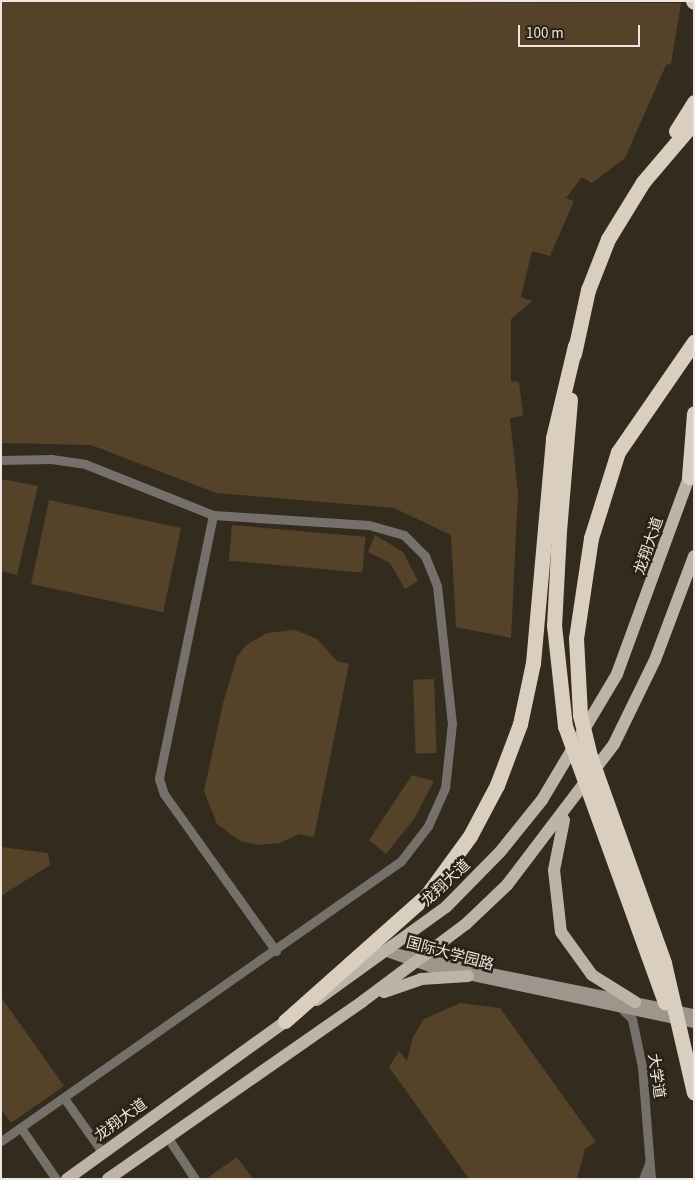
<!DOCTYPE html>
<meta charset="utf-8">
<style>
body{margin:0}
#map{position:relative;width:695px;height:1180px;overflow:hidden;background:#342b1f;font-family:"Source Sans 3","Noto Sans SC",sans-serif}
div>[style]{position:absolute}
.green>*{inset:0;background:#544229;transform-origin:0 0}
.street>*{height:9px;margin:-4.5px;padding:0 4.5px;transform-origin:4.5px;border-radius:4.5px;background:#75706a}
.secondary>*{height:10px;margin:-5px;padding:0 5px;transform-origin:5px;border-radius:5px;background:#9e968c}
.primary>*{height:12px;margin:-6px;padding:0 6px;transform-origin:6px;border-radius:6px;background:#bdb4a7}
.highway>*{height:15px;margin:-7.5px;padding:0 7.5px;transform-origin:7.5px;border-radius:7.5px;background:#dacebf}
.highway-bridge>*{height:15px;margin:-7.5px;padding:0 7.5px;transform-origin:7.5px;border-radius:7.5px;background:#dacebf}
span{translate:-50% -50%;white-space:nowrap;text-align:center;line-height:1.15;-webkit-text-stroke:5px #2a2216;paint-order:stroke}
.street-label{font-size:15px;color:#ede7df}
.frame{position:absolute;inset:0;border:2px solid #ede7df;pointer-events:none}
.scale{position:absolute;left:518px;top:25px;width:122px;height:22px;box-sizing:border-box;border:2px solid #ede7df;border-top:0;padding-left:6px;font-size:15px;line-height:18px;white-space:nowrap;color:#ede7df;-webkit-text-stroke:4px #2a2216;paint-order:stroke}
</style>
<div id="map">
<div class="green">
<i style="clip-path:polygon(1px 1px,681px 3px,671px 64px,666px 65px,625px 158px,592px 183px,582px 177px,566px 198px,574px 201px,550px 256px,532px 251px,521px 297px,532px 301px,511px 319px,511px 381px,519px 382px,523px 416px,510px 418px,518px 494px,511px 638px,456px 627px,451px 535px,394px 508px,216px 493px,91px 445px,1px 443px)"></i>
<i style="clip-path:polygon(1px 479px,38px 486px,17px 575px,1px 571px)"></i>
<i style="left:49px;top:500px;width:135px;height:86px;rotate:12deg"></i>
<i style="left:232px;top:525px;width:134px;height:36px;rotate:5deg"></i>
<i style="clip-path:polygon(375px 535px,403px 552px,418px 581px,405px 589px,390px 563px,368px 552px)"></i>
<i style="clip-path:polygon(295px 630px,317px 639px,337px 661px,349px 664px,314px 837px,299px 834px,280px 843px,258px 845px,240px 841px,217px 824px,204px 791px,223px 703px,237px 657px,246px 645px,267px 633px)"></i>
<i style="left:434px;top:679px;width:74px;height:21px;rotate:88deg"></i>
<i style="clip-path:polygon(412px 775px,434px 781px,414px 819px,386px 854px,369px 840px)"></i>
<i style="clip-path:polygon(1px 847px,48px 853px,50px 865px,1px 896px)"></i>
<i style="clip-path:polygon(1px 997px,64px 1086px,11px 1123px,1px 1109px)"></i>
<i style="clip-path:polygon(460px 1003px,500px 1008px,596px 1142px,585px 1149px,577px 1179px,469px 1179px,389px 1067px,399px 1051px,407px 1061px,413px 1037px,424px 1019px)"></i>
<i style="clip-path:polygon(237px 1157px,253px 1179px,206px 1179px)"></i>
</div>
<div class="street">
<i style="left:1px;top:460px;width:50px;rotate:-1.1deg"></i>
<i style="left:51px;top:459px;width:34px;rotate:8deg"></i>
<i style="left:85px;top:464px;width:138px;rotate:21.7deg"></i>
<i style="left:213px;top:515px;width:156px;rotate:3.7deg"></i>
<i style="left:369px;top:525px;width:36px;rotate:16deg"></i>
<i style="left:404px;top:535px;width:30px;rotate:45deg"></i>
<i style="left:425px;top:556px;width:32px;rotate:68deg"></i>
<i style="left:437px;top:586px;width:138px;rotate:83.8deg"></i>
<i style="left:452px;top:723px;width:65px;rotate:96.1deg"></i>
<i style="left:445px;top:788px;width:42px;rotate:114.1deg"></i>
<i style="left:428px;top:826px;width:44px;rotate:127.6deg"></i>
<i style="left:401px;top:861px;width:488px;rotate:145deg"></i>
<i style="left:213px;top:515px;width:269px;rotate:101.6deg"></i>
<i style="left:159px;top:779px;width:16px;rotate:72deg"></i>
<i style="left:164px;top:794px;width:193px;rotate:54.5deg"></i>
<i style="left:623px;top:1010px;width:13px;rotate:45deg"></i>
<i style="left:632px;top:1019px;width:49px;rotate:78.2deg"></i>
<i style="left:642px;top:1067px;width:112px;rotate:85.4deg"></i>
<i style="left:64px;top:1098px;width:67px;rotate:54.7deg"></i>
<i style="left:21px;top:1128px;width:62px;rotate:55.5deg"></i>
<i style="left:168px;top:1138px;width:49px;rotate:56.6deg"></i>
<i style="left:643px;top:1179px;width:17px;rotate:-69deg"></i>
</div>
<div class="secondary">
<i style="left:387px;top:952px;width:46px;rotate:19.2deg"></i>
<i style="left:430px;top:967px;width:270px;rotate:12deg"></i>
<i style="left:398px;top:954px;width:302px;rotate:11.5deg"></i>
</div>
<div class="primary">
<i style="left:564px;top:820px;width:51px;rotate:101.3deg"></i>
<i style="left:554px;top:870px;width:62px;rotate:83.6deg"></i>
<i style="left:561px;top:932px;width:53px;rotate:54.2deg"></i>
<i style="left:592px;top:975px;width:51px;rotate:32.1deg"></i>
<i style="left:384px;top:992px;width:39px;rotate:-19deg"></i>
<i style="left:421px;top:979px;width:47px;rotate:-3.7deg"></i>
<i style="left:317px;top:1000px;width:159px;rotate:-35.8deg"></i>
<i style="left:446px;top:907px;width:77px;rotate:-45.5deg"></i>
<i style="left:500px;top:852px;width:67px;rotate:-51.1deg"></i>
<i style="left:542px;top:800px;width:147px;rotate:-59.2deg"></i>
<i style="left:617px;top:674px;width:210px;rotate:-69.9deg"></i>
<i style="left:67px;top:1179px;width:277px;rotate:-35.8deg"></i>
<i style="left:108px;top:1179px;width:311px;rotate:-34.9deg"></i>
<i style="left:363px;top:1001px;width:129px;rotate:-36.8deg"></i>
<i style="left:466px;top:924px;width:57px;rotate:-43.6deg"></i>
<i style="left:507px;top:885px;width:177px;rotate:-52.8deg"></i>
<i style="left:614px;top:744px;width:93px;rotate:-64deg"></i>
<i style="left:655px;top:660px;width:111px;rotate:-69.4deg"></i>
</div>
<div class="highway">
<i style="left:693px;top:1px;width:1px;rotate:45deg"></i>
<i style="left:676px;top:131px;width:34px;rotate:-58deg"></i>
<i style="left:574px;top:354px;width:66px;rotate:-77.7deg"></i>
<i style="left:588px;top:290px;width:55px;rotate:-68.6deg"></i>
<i style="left:608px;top:239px;width:67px;rotate:-58.4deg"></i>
<i style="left:643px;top:182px;width:79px;rotate:-49.6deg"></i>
<i style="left:689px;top:477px;width:64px;rotate:-85.5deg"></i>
<i style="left:559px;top:531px;width:132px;rotate:-85.2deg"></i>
<i style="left:591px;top:538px;width:90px;rotate:-72.6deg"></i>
<i style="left:618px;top:452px;width:134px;rotate:-55.4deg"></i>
<i style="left:285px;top:1021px;width:190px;rotate:-41.6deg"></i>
<i style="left:427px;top:895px;width:73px;rotate:-53.9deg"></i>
<i style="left:470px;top:836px;width:58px;rotate:-62.1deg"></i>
<i style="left:497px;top:785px;width:65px;rotate:-69.3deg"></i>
<i style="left:520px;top:724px;width:62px;rotate:-78deg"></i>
<i style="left:533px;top:663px;width:226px;rotate:-84.9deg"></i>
<i style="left:553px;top:438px;width:95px;rotate:-76.6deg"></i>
</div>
<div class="highway-bridge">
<i style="left:559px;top:531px;width:94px;rotate:93deg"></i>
<i style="left:554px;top:625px;width:102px;rotate:83.8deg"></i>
<i style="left:565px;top:726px;width:294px;rotate:70.1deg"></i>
<i style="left:591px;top:538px;width:101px;rotate:98.5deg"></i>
<i style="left:576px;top:638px;width:77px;rotate:87deg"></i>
<i style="left:580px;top:715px;width:42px;rotate:76.3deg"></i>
<i style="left:590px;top:756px;width:220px;rotate:70.3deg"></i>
<i style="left:664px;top:963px;width:133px;rotate:77deg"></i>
</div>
<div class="street-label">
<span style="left:649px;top:546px;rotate:-71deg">龙翔大道</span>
<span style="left:446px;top:883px;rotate:-43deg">龙翔大道</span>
<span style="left:450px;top:954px;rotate:15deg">国际大学园路</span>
<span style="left:656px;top:1076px;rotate:82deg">大学道</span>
<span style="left:121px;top:1120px;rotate:-36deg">龙翔大道</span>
</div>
<div class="frame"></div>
<div class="scale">100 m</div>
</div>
